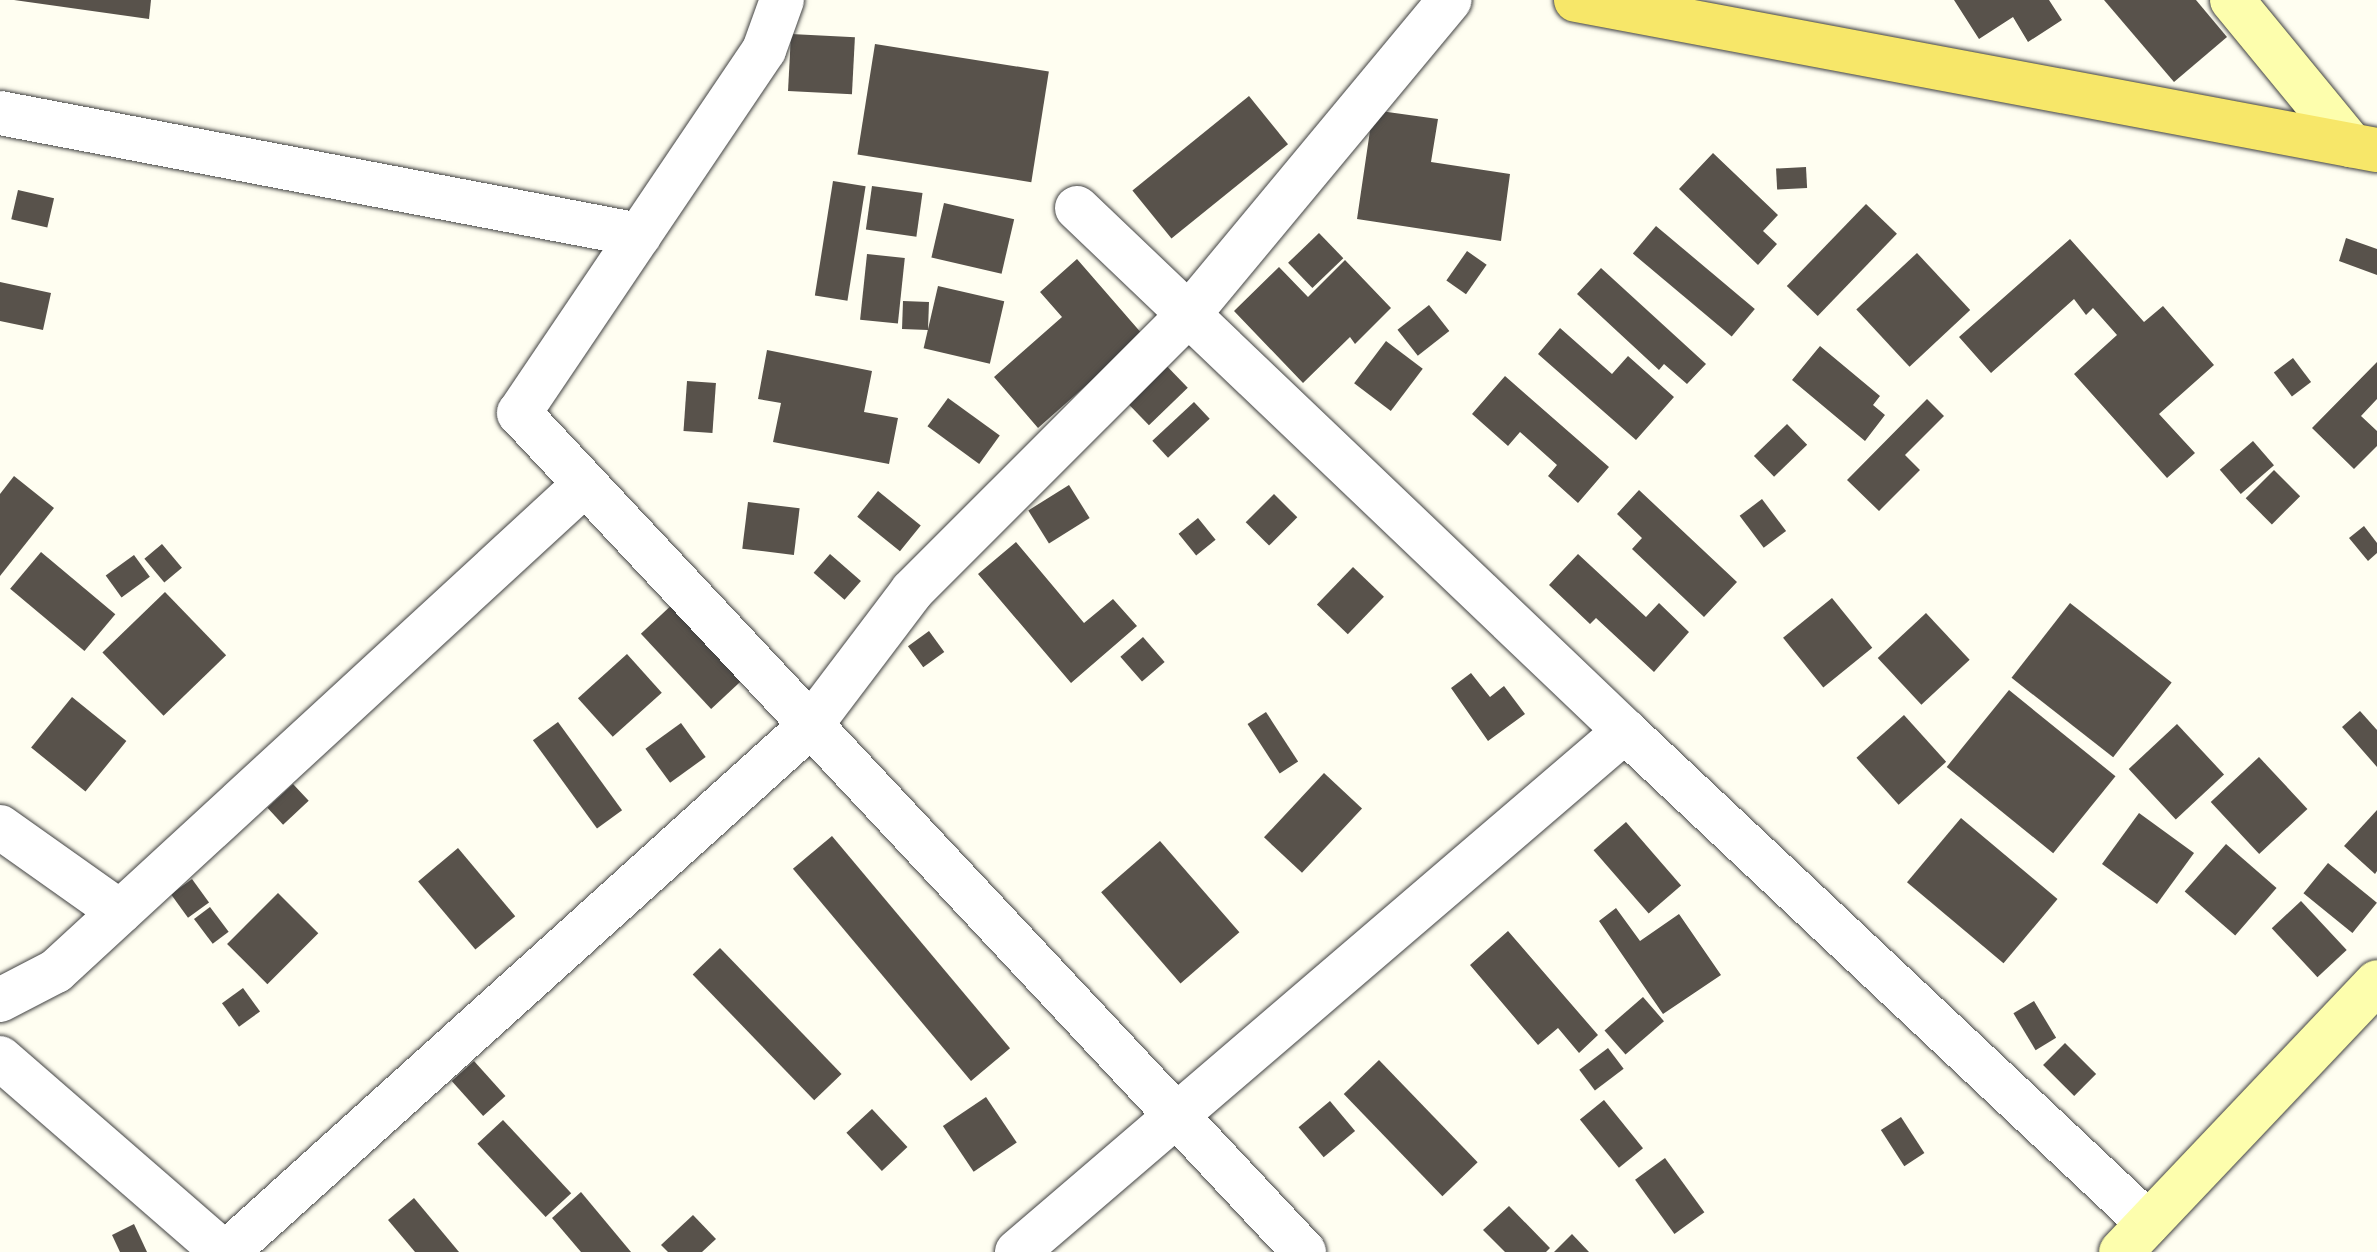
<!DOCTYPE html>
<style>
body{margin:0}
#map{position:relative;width:2377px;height:1252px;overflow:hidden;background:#fffef1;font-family:"Noto Serif",serif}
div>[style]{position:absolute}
.building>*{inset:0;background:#58524b;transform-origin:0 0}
.roads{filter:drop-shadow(0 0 2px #424242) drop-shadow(0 0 2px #424242)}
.street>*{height:44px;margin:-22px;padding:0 22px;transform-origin:22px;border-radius:22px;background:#fff}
.secondary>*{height:44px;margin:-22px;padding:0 22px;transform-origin:22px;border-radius:22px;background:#fdfead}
.primary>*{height:44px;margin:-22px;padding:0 22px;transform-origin:22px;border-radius:22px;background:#f7e769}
span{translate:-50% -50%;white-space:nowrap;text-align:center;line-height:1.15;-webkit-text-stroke:8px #fff;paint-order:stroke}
</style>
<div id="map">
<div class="building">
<i style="clip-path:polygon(14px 0,151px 0,149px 19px)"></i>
<i style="clip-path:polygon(1954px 0,2049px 0,2062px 20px,2028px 42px,2013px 17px,1979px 39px)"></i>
<i style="clip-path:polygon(2104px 0,2196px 0,2227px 37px,2174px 82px)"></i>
<i style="left:791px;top:34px;width:64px;height:57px;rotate:3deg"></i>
<i style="left:875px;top:44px;width:176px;height:112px;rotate:9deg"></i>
<i style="left:1249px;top:96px;width:62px;height:150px;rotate:51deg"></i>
<i style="clip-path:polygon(1373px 110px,1438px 119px,1431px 162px,1510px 174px,1501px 241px,1357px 219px)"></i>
<i style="clip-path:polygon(1713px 153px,1778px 215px,1763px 231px,1777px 244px,1758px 265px,1679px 189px)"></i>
<i style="left:1806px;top:167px;width:21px;height:30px;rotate:87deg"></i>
<i style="left:833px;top:181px;width:33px;height:116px;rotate:9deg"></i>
<i style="left:872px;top:186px;width:51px;height:44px;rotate:8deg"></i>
<i style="left:18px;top:190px;width:37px;height:30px;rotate:13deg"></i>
<i style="left:944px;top:203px;width:72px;height:56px;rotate:13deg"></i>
<i style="left:1866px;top:204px;width:43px;height:114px;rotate:44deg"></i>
<i style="left:1656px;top:226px;width:129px;height:36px;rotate:40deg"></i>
<i style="left:1319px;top:233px;width:35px;height:43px;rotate:46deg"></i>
<i style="clip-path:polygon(2346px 238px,2377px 249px,2377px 275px,2339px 261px)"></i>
<i style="clip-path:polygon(2070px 239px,2144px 322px,2163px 306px,2214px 365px,2159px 414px,2195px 453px,2167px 478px,2074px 374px,2117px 335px,2093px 308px,2086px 315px,2074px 299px,1991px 373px,1959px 337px)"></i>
<i style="left:1467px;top:251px;width:24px;height:36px;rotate:35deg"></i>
<i style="left:1917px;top:253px;width:78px;height:83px;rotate:47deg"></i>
<i style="left:867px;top:254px;width:38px;height:66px;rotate:6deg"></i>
<i style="clip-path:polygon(1077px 259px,1143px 335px,1038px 428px,994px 377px,1062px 317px,1040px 292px)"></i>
<i style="clip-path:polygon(1345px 260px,1391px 308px,1355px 344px,1350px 337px,1303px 383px,1234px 311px,1279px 267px,1308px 297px)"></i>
<i style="clip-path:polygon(1601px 268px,1706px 364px,1687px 384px,1664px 364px,1659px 370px,1577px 294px)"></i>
<i style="clip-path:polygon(0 282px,51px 293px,43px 330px,0 321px)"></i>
<i style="left:938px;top:286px;width:68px;height:64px;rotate:13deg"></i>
<i style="left:903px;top:301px;width:26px;height:28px;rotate:2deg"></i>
<i style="left:1429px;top:305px;width:33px;height:40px;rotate:52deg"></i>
<i style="clip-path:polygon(1560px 328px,1612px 374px,1628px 356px,1674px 397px,1636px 440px,1538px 354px)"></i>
<i style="left:1386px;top:341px;width:46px;height:53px;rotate:37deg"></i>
<i style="clip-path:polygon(1820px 346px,1880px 396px,1873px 405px,1885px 415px,1865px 441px,1792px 380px)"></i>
<i style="clip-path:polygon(767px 350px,872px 371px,864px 412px,898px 418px,889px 464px,773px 442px,781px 403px,758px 399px)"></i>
<i style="left:2293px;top:358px;width:30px;height:24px;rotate:53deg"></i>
<i style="left:1160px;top:359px;width:40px;height:54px;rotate:46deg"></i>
<i style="clip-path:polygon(2377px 362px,2377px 399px,2361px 416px,2377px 431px,2377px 446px,2354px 469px,2312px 428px)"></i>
<i style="clip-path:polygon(1505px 376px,1609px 467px,1578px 503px,1548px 476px,1557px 465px,1520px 432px,1508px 446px,1472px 414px)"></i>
<i style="left:687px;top:381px;width:29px;height:50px;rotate:4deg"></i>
<i style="left:948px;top:398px;width:64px;height:35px;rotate:36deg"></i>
<i style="clip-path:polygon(1927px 399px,1944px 416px,1905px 455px,1920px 470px,1879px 511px,1847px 480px)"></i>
<i style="left:1194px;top:402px;width:23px;height:57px;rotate:47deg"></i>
<i style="left:1787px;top:424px;width:29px;height:46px;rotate:46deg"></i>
<i style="left:2253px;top:441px;width:32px;height:44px;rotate:49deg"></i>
<i style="left:2274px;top:470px;width:37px;height:40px;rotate:45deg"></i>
<i style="clip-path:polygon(14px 476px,54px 508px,0 576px,0 494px)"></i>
<i style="left:1069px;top:485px;width:39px;height:48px;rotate:58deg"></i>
<i style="clip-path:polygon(1639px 490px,1737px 582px,1704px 617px,1632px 549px,1642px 538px,1617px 514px)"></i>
<i style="left:878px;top:491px;width:55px;height:33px;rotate:39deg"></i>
<i style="left:1274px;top:494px;width:33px;height:40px;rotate:45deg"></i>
<i style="left:1762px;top:499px;width:40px;height:28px;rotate:53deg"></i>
<i style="left:748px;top:502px;width:52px;height:47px;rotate:7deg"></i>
<i style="left:1198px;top:518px;width:28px;height:25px;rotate:51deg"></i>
<i style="clip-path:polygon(2364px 526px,2377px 543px,2377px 553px,2368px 561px,2349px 538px)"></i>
<i style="clip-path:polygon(1016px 542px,1084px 623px,1113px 599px,1137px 626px,1071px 683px,978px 574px)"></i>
<i style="left:162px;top:544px;width:31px;height:23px;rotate:50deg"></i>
<i style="left:41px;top:552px;width:97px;height:48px;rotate:40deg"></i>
<i style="left:830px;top:554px;width:41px;height:25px;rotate:41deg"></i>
<i style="clip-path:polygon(1578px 554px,1646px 617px,1659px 603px,1689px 632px,1654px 672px,1596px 618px,1590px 624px,1549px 585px)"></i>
<i style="left:134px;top:555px;width:27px;height:35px;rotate:54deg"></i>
<i style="left:1353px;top:567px;width:43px;height:52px;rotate:44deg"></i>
<i style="left:165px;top:592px;width:88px;height:87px;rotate:46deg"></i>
<i style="left:1832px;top:598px;width:64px;height:63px;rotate:51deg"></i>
<i style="left:676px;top:601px;width:103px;height:48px;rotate:47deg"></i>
<i style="left:2070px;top:603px;width:129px;height:95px;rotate:38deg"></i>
<i style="left:1926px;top:613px;width:64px;height:66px;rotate:47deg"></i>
<i style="left:929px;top:631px;width:26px;height:26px;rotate:54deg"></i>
<i style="left:1143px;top:637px;width:33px;height:30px;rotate:49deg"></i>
<i style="left:627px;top:654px;width:52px;height:66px;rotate:48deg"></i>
<i style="clip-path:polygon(1471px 673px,1490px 697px,1504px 686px,1525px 714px,1488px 741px,1451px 688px)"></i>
<i style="left:2009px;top:690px;width:137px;height:99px;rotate:39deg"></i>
<i style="left:72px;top:697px;width:70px;height:65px;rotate:39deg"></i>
<i style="clip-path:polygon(2360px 711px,2377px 730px,2377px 767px,2342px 727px)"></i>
<i style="left:1266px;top:712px;width:59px;height:22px;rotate:57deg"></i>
<i style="left:1904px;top:715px;width:63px;height:64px;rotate:48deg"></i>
<i style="left:558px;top:722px;width:109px;height:31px;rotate:54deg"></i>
<i style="left:681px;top:723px;width:42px;height:44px;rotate:54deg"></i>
<i style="left:2177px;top:724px;width:69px;height:66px;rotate:47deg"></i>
<i style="left:2259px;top:757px;width:71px;height:66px;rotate:47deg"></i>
<i style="left:1324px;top:773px;width:52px;height:88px;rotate:43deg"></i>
<i style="left:293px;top:784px;width:23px;height:35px;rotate:47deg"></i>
<i style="clip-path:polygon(2377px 810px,2377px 871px,2375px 874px,2344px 846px)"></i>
<i style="left:2139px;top:813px;width:68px;height:63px;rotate:36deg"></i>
<i style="left:1961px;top:818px;width:126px;height:84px;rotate:40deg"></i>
<i style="left:1626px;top:822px;width:84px;height:43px;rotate:49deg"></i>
<i style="left:832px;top:836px;width:277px;height:51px;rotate:50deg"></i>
<i style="left:1160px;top:841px;width:121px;height:78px;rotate:49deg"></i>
<i style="left:2226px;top:844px;width:67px;height:63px;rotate:41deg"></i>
<i style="left:458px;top:848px;width:89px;height:52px;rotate:50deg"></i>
<i style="left:2328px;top:863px;width:63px;height:39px;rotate:39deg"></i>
<i style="left:192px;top:879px;width:29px;height:26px;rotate:54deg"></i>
<i style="left:278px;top:893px;width:57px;height:72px;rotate:45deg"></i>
<i style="left:2301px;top:901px;width:67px;height:40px;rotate:47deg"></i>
<i style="left:210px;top:907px;width:31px;height:20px;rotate:53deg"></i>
<i style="clip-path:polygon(1616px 908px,1640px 941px,1679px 914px,1721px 975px,1663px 1014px,1599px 921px)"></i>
<i style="clip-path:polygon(1508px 931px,1598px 1035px,1579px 1053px,1558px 1028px,1538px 1045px,1470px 965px)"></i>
<i style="left:720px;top:948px;width:175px;height:38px;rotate:46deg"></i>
<i style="left:243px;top:988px;width:29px;height:26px;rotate:54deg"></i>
<i style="left:1643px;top:997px;width:32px;height:51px;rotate:49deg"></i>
<i style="left:2034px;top:1001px;width:43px;height:24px;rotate:59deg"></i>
<i style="left:2065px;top:1043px;width:44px;height:31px;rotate:45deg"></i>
<i style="left:1608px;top:1048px;width:26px;height:36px;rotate:53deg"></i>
<i style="left:1379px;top:1060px;width:142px;height:49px;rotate:46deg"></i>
<i style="left:474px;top:1061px;width:47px;height:30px;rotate:48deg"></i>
<i style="left:986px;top:1097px;width:55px;height:52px;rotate:56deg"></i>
<i style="left:1604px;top:1100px;width:62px;height:31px;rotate:51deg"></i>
<i style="left:1330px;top:1101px;width:39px;height:41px;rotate:50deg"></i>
<i style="left:872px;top:1109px;width:52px;height:35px;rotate:47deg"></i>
<i style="left:1901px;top:1117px;width:43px;height:24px;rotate:57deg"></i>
<i style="left:503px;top:1120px;width:100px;height:35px;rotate:47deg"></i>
<i style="left:1665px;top:1158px;width:67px;height:37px;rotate:54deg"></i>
<i style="clip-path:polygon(581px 1192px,631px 1252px,581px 1252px,552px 1218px)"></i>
<i style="clip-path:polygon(414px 1198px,459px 1252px,415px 1252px,388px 1220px)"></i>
<i style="clip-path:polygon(1509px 1206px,1550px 1248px,1546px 1252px,1505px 1252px,1483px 1230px)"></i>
<i style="clip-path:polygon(693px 1215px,716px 1239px,702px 1252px,668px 1252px,661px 1245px)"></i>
<i style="clip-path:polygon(134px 1224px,147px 1252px,120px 1252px,112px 1235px)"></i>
<i style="clip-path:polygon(1572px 1234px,1589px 1252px,1554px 1252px)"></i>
</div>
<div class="roads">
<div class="street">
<i style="left:782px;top:0;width:53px;rotate:109.8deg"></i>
<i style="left:764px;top:50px;width:438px;rotate:124deg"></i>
<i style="left:519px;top:413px;width:1149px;rotate:46.9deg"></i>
<i style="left:0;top:113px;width:651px;rotate:10.81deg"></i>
<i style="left:1077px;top:208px;width:758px;rotate:43.66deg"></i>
<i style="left:0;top:827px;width:147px;rotate:35.3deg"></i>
<i style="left:0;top:1000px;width:63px;rotate:-27.4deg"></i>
<i style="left:56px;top:971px;width:719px;rotate:-42.63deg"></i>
<i style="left:0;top:1058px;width:296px;rotate:41deg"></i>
<i style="left:227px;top:1252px;width:785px;rotate:-42.06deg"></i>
<i style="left:810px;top:726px;width:169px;rotate:-52.9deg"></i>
<i style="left:912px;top:591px;width:392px;rotate:-45deg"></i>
<i style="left:1189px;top:314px;width:408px;rotate:-50.3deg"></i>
<i style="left:1017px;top:1252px;width:801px;rotate:-40.59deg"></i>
<i style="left:1625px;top:731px;width:718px;rotate:43.25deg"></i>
</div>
<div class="secondary">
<i style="left:2232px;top:0;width:188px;rotate:50.6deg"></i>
<i style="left:2121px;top:1252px;width:372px;rotate:-46.5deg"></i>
</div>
<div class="primary">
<i style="left:1576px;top:0;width:815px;rotate:10.61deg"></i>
</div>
</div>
</div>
